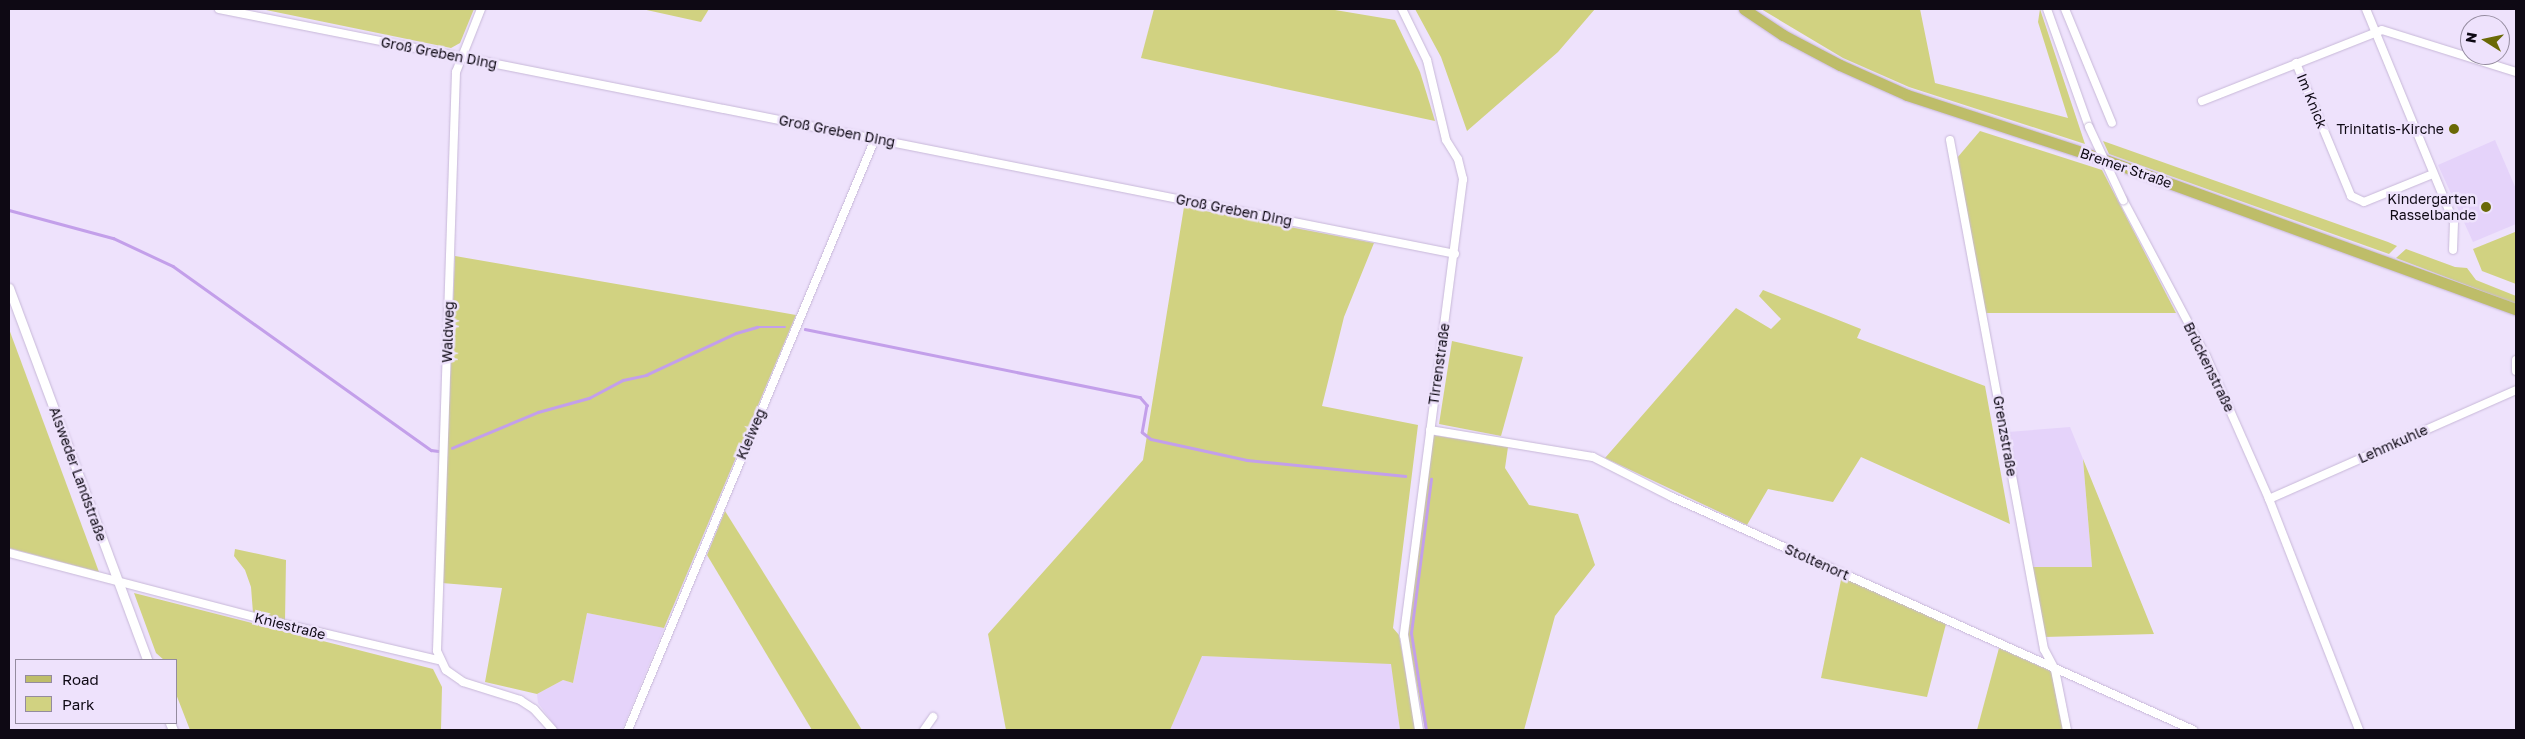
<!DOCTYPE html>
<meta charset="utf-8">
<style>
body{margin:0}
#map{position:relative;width:2525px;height:739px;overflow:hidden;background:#eee2fc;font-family:"Golos Text",sans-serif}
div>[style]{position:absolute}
.built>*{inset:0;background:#e5d3fa}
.green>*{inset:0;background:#d1d281}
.stream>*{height:2.5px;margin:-1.25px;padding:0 1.25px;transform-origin:1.25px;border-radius:1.25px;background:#c39fea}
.roads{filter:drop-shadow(0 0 1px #c7b8d8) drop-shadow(0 0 1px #c7b8d8)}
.minor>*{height:8px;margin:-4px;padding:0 4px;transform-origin:4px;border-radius:4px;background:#fff}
.tertiary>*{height:9px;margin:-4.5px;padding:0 4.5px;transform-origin:4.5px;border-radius:4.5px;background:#fff}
.primary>*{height:11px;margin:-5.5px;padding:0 5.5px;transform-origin:5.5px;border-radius:5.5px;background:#bebd69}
.bridges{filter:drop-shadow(0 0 1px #c7b8d8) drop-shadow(0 0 1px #c7b8d8)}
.minor-bridge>*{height:8px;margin:-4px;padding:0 4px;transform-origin:4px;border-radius:4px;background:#fff}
.dots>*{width:14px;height:14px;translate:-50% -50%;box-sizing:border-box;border:2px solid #eee2fc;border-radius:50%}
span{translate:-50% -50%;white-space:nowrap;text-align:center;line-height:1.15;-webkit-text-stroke:5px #eee2fc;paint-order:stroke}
.street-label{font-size:14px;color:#0e0914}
.poi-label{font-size:14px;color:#0e0914}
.right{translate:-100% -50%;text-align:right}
.frame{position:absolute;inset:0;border:10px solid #0e0914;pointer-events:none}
.legend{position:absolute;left:15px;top:659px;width:162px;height:65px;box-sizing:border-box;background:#eee2fc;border:1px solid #948b9f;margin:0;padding:6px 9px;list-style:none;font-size:15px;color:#0e0914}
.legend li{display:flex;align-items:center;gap:10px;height:25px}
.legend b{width:25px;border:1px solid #948b9f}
.north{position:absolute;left:2460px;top:15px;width:50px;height:50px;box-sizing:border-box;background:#eee2fc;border:1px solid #948b9f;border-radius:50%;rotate:280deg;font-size:14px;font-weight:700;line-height:20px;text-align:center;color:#0e0914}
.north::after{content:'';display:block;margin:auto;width:18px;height:22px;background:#6a6906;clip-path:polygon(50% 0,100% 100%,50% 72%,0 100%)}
</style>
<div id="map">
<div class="built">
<i style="clip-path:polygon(2495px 140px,2516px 189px,2516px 224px,2473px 242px,2438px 165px)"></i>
<i style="clip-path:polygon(2070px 427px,2083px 459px,2092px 567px,2030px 567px,2008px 432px)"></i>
<i style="clip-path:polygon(587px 613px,664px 628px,622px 730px,558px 730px,538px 703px,537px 694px,563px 680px,573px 683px)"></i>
<i style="clip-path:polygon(1201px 656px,1392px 663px,1400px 730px,1170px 730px)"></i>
</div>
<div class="green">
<i style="clip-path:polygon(261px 9px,474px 9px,460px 43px,451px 48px)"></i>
<i style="clip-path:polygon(642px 9px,709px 9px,701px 22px)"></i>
<i style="clip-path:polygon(1154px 9px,1329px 9px,1395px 20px,1420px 72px,1435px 121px,1141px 58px)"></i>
<i style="clip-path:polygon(1415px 9px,1595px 9px,1558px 52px,1467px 131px,1441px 57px)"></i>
<i style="clip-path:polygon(1761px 9px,1920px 9px,1935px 83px,2068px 118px,2038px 22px,2040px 9px,2085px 144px,1909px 87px,1843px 58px)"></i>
<i style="clip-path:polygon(1980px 131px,2102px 170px,2176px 313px,1985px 313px,1957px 158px)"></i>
<i style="clip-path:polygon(2103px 141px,2388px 242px,2397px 246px,2389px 254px,2109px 154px)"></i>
<i style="clip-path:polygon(1184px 207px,1374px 243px,1344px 317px,1322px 406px,1418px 425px,1393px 628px,1399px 635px,1416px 730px,1400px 730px,1391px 664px,1202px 656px,1170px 730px,1006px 730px,988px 634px,1143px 460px)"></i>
<i style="clip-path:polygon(2515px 232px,2516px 238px,2516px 284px,2482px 271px,2473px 249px)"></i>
<i style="clip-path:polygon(2406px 249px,2455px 267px,2467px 268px,2476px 280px,2516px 296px,2516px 304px,2396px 258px)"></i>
<i style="clip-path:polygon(455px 256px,796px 315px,664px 628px,587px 613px,573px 683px,563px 680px,537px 694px,485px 682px,502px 588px,442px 583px)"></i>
<i style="clip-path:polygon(1763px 290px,1861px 329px,1857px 338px,1985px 386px,2010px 524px,1861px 457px,1833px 502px,1768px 489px,1747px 525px,1605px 458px,1736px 308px,1771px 329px,1781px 319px,1759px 296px)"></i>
<i style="clip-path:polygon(9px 329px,99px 572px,9px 548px)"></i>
<i style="clip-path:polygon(1452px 341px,1523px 357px,1501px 436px,1439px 424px)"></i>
<i style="clip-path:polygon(1432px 435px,1508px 447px,1505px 468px,1529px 505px,1578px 514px,1595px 565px,1555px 616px,1524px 730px,1425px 730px,1408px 636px)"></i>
<i style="clip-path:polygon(2083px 459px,2154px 634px,2044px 637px,2030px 567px,2092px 567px)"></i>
<i style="clip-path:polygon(725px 511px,862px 730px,812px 730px,707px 555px)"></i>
<i style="clip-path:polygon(235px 549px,286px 560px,285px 621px,253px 613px,251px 587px,245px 570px,234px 556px)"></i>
<i style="clip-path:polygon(1842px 575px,1946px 624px,1927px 697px,1821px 678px)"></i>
<i style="clip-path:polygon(134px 593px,433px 669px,442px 687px,441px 730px,190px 730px,176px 694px,176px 660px,164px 660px,156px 653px)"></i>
<i style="clip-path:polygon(1999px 648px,2053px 672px,2064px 730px,1977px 730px)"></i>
</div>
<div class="stream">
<i style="left:9px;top:210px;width:108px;rotate:15.1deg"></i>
<i style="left:113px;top:238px;width:66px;rotate:25deg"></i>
<i style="left:173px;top:266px;width:317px;rotate:35.5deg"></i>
<i style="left:431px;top:450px;width:7px;rotate:8deg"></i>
<i style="left:805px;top:329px;width:342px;rotate:11.5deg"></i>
<i style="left:1140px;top:397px;width:11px;rotate:49deg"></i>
<i style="left:1147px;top:405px;width:27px;rotate:100deg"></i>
<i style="left:1142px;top:432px;width:11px;rotate:38deg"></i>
<i style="left:1151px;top:439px;width:98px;rotate:12.3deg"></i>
<i style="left:1247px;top:460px;width:159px;rotate:5.8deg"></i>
<i style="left:452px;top:448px;width:93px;rotate:-22.7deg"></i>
<i style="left:538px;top:412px;width:53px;rotate:-15.4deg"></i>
<i style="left:589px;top:398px;width:38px;rotate:-28deg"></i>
<i style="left:623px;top:380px;width:24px;rotate:-12deg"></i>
<i style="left:646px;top:375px;width:99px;rotate:-25deg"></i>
<i style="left:736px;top:333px;width:22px;rotate:-16deg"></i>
<i style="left:757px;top:327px;width:28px"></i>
<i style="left:1426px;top:730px;width:98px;rotate:-98.8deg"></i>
<i style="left:1411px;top:633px;width:155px;rotate:-82.6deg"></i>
</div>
<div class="roads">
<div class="minor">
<i style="left:219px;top:9px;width:1260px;rotate:11.21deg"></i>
<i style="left:481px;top:9px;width:68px;rotate:111.6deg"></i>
<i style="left:456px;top:72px;width:579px;rotate:91.88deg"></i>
<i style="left:437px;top:651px;width:21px;rotate:65deg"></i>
<i style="left:446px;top:670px;width:21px;rotate:35deg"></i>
<i style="left:463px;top:682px;width:60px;rotate:17.5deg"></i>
<i style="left:520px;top:700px;width:17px;rotate:33deg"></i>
<i style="left:534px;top:709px;width:28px;rotate:48deg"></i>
<i style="left:1402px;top:9px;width:57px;rotate:63.9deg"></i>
<i style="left:1427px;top:60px;width:82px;rotate:76.6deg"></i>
<i style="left:1446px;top:140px;width:22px;rotate:58deg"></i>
<i style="left:1458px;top:159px;width:21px;rotate:76deg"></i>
<i style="left:1463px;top:179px;width:460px;rotate:97.4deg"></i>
<i style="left:1404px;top:635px;width:96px;rotate:81deg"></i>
<i style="left:2047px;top:9px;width:125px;rotate:70.4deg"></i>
<i style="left:2065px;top:9px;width:123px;rotate:67.6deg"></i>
<i style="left:2366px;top:9px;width:230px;rotate:67.6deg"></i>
<i style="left:2454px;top:222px;width:28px;rotate:92deg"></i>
<i style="left:2296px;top:63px;width:144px;rotate:67.5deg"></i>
<i style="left:2351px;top:196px;width:14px;rotate:25deg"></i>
<i style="left:2364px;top:202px;width:74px;rotate:-22.1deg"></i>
<i style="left:2202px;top:101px;width:193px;rotate:-21.5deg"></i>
<i style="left:2382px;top:30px;width:140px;rotate:17.4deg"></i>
<i style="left:1950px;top:140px;width:518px;rotate:79.54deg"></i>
<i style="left:2044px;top:649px;width:24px;rotate:62deg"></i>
<i style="left:2055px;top:670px;width:61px;rotate:78.7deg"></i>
<i style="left:2123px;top:200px;width:177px;rotate:62deg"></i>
<i style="left:2206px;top:356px;width:156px;rotate:66.2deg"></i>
<i style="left:2269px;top:499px;width:248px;rotate:68.7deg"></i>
<i style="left:2516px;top:360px;width:11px;rotate:90deg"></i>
<i style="left:1430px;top:430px;width:165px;rotate:9.4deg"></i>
<i style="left:1593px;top:457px;width:89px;rotate:26.9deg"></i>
<i style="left:1672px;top:497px;width:571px;rotate:24.09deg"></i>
<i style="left:2269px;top:499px;width:270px;rotate:-23.8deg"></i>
<i style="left:9px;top:553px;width:254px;rotate:14.6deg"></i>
<i style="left:255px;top:617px;width:189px;rotate:13.2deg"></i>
<i style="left:628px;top:730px;width:641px;rotate:-67.32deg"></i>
<i style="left:924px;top:730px;width:16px;rotate:-55deg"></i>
</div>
<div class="tertiary">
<i style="left:9px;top:288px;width:397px;rotate:69.6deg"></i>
<i style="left:170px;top:723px;width:8px;rotate:67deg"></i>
</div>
<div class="primary">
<i style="left:1744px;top:9px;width:47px;rotate:33.7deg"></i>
<i style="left:1783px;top:35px;width:64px;rotate:27.8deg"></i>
<i style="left:1840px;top:65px;width:73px;rotate:24.1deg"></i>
<i style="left:1907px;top:95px;width:206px;rotate:18.1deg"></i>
<i style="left:2103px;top:159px;width:439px;rotate:20deg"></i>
</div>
</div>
<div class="bridges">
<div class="minor-bridge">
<i style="left:2089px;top:127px;width:81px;rotate:65deg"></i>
</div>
</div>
<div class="dots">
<i style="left:2454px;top:129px;background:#6a6906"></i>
<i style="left:2486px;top:207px;background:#6a6906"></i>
</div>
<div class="street-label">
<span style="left:439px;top:53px;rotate:11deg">Groß Greben Ding</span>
<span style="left:2312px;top:101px;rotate:68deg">Im Knick</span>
<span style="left:837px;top:131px;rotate:11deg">Groß Greben Ding</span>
<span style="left:2126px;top:168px;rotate:19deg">Bremer Straße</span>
<span style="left:1234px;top:210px;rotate:11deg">Groß Greben Ding</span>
<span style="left:448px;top:332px;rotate:-88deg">Waldweg</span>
<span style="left:1439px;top:364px;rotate:-82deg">Tirrenstraße</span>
<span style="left:2209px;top:367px;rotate:64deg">Brückenstraße</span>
<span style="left:751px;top:434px;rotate:-67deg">Kleiweg</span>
<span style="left:2005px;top:436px;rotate:80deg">Grenzstraße</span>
<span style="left:2393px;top:444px;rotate:-24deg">Lehmkuhle</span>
<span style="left:78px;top:474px;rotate:70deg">Alsweder Landstraße</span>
<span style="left:1817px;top:562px;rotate:24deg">Stoltenort</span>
<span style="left:290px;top:626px;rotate:14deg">Kniestraße</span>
</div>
<div class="poi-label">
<span class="right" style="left:2444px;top:129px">Trinitatis-Kirche</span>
<span class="right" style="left:2476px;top:207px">Kindergarten<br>Rasselbande</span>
</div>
<div class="frame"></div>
<ul class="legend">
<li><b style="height:6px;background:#bebd69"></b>Road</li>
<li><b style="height:14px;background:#d1d281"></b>Park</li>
</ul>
<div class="north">N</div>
</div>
